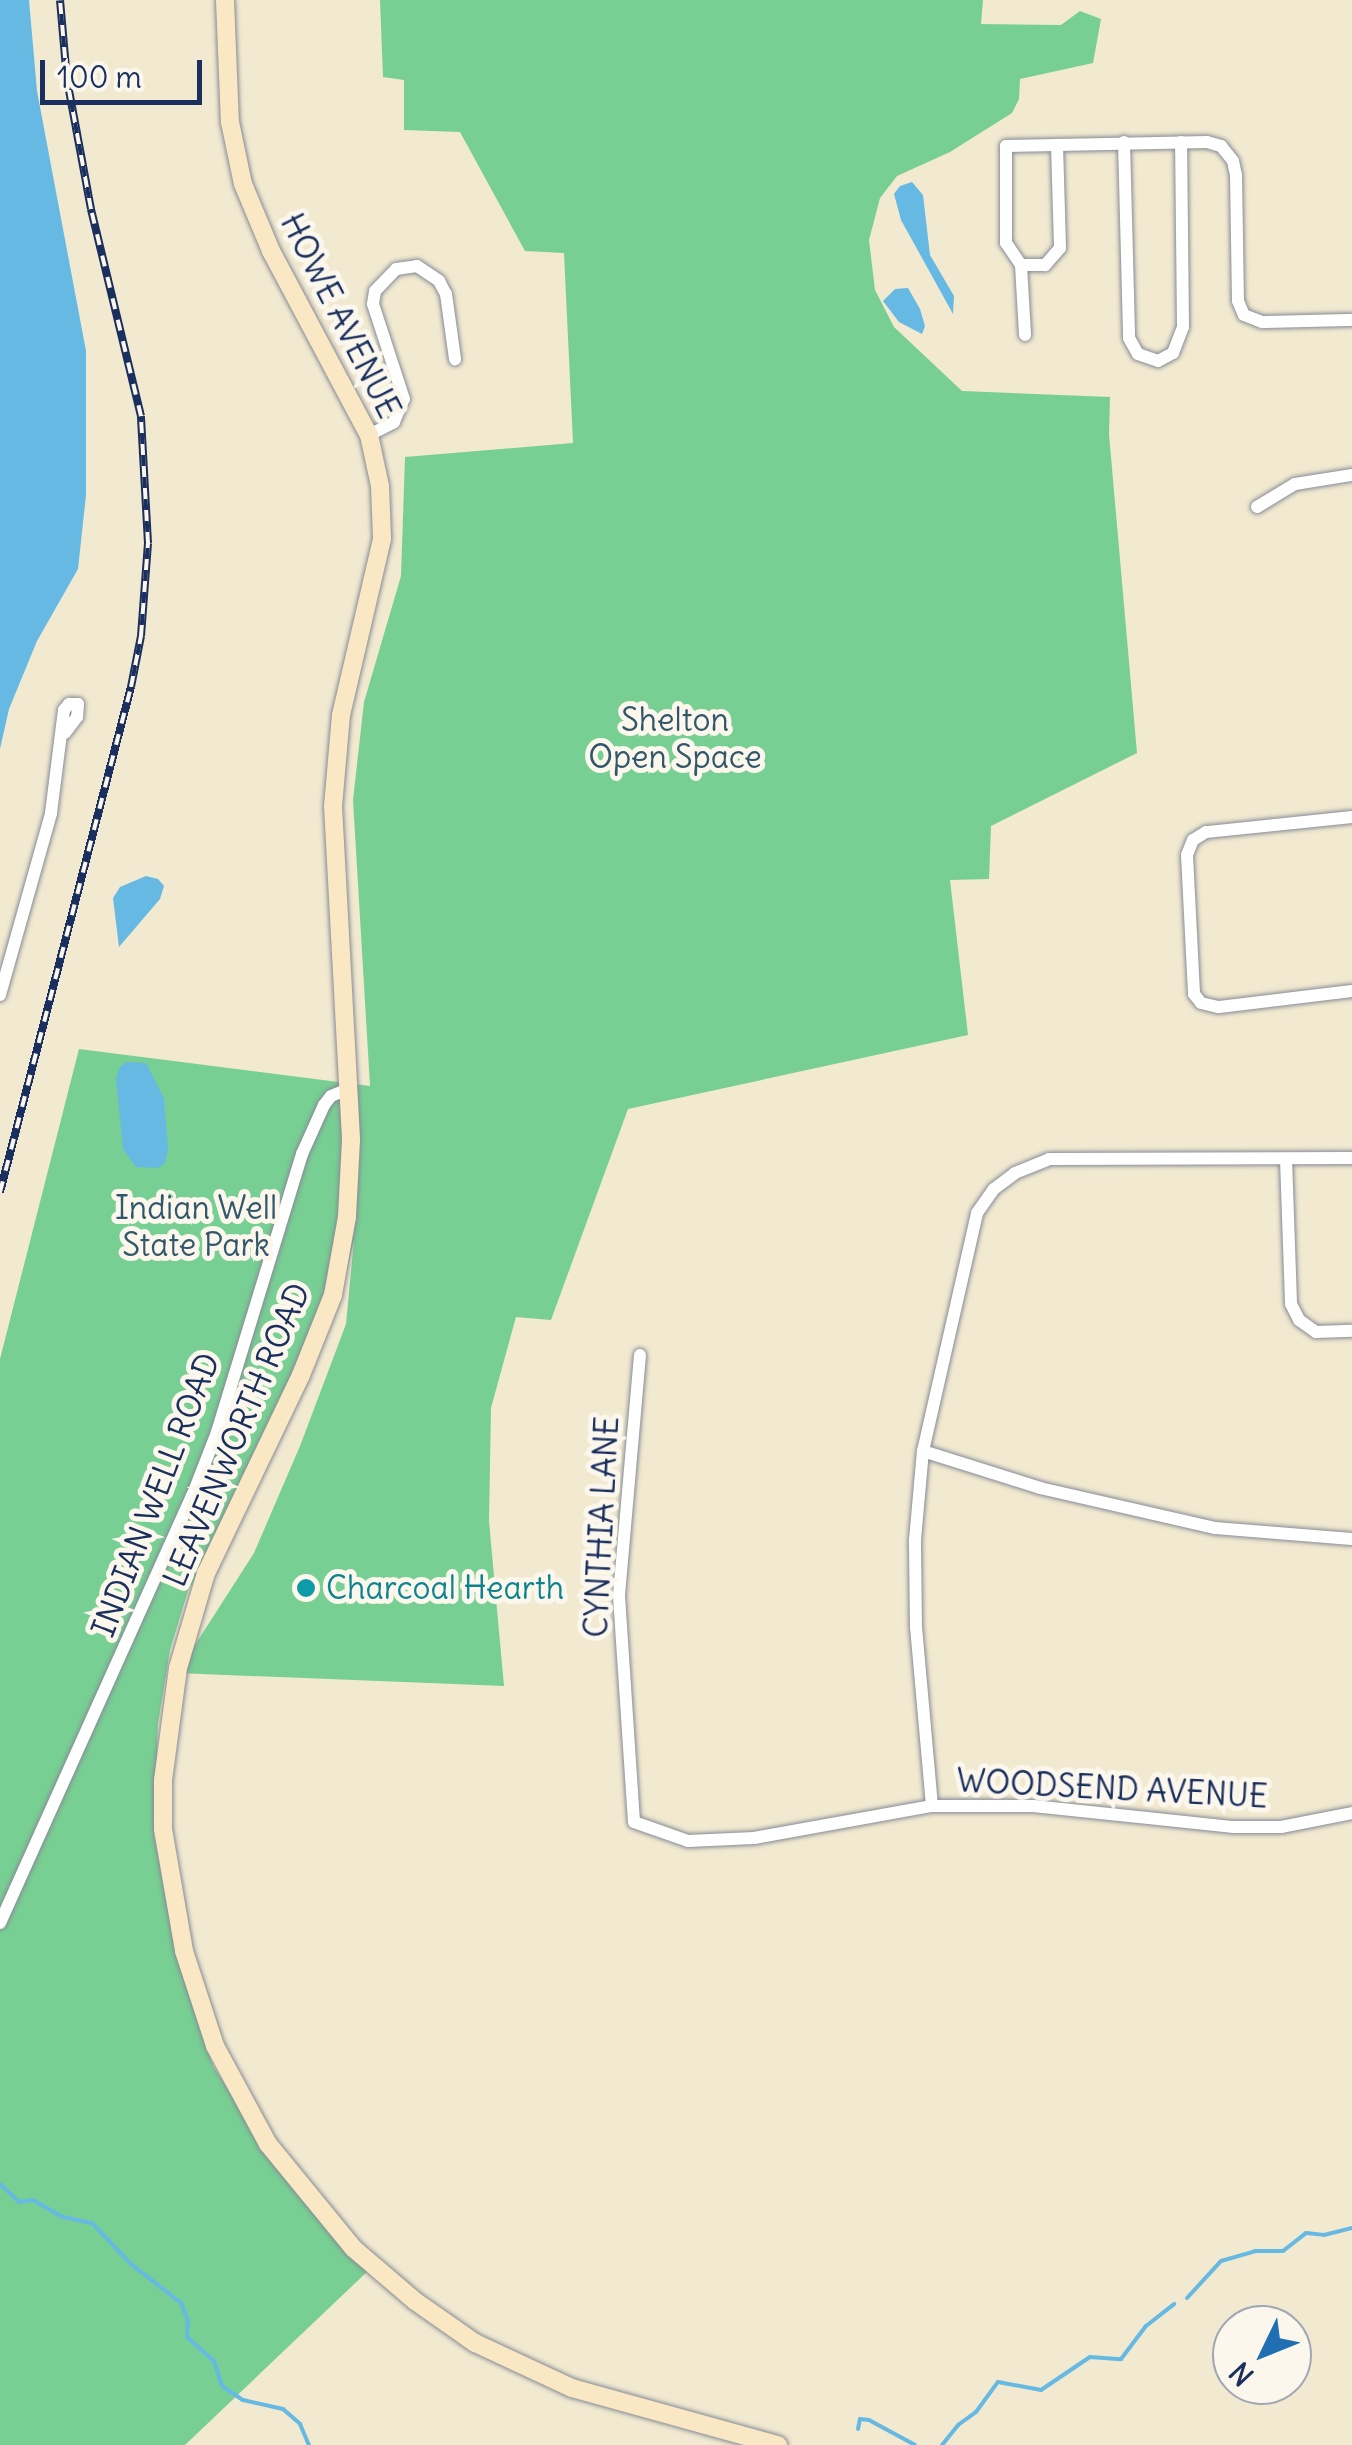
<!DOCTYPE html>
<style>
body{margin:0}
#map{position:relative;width:1352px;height:2445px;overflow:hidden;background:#f1e9d0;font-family:Delius,sans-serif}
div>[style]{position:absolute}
.green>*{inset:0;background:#78cf93}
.water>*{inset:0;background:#66b9e2}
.stream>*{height:4px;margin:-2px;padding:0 2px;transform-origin:2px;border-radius:2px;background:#66b9e2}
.roads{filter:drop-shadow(0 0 2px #868c97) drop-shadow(0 0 2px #868c97)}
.minor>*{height:12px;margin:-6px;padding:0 6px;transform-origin:6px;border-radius:6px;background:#fff}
.secondary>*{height:18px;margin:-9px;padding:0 9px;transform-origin:9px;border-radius:9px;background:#fae7c3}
.rail>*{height:8px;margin-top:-4px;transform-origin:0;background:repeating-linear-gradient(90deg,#fbf7ec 0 11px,#1b2f5e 0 22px);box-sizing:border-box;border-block:2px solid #1b2f5e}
.dots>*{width:28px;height:28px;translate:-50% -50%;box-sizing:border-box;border:5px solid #fbf7ec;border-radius:50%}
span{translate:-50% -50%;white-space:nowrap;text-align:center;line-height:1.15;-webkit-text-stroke:10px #fbf7ec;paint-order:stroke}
.street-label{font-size:32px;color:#1b2f5e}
.park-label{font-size:32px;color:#32576b}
.culture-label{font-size:32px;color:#0d838f}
.left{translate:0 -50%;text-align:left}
.north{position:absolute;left:1212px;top:2305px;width:100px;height:100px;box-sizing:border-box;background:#fbf7ec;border:2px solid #a1a7b3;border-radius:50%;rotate:227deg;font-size:28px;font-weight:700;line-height:40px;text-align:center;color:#1b2f5e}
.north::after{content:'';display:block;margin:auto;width:35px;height:45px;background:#1f6fb2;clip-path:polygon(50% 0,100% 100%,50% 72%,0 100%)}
.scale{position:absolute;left:40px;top:60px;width:162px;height:45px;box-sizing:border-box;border:5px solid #1b2f5e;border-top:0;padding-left:12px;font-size:30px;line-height:35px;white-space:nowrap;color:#1b2f5e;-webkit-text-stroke:8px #fbf7ec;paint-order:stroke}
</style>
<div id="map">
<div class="green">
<i style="clip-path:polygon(380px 0,983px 0,981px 24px,1061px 25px,1080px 11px,1101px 19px,1093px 63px,1020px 79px,1019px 99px,1012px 113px,950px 152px,897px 176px,880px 198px,869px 240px,875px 290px,894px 327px,962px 391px,1110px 397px,1109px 434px,1137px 753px,991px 826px,989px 879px,950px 880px,968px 1035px,628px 1109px,551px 1320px,516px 1317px,491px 1408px,489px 1521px,504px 1686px,177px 1673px,254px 1553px,300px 1446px,346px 1324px,354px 1240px,345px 1278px,247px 1495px,188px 1591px,170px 1650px,158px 1724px,154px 1835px,176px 1952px,213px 2066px,283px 2175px,370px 2269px,185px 2445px,0 2445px,0 1359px,79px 1049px,370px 1086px,353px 800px,364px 702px,401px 576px,405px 457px,573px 443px,564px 253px,525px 251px,460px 132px,404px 130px,404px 80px,383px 77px)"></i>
</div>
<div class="water">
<i style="clip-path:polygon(0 0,29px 0,37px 91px,86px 351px,86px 495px,78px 569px,37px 641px,9px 709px,0 749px)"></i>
<i style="clip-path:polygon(912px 182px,923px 195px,930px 255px,954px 296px,953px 314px,901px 220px,894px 194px,900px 186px)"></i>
<i style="clip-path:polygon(908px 288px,920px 309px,925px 326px,922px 334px,899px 322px,883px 301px,895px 289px)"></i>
<i style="clip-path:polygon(146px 876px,158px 879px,164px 886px,160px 899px,119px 947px,113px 898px,120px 887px)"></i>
<i style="clip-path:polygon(127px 1062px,146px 1063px,164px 1098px,168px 1149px,165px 1163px,158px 1168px,136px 1167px,123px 1149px,116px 1079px,120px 1067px)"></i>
</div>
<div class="stream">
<i style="left:0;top:2184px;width:26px;rotate:43deg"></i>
<i style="left:19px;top:2202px;width:14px;rotate:-8deg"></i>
<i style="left:33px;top:2200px;width:34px;rotate:30deg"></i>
<i style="left:63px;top:2217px;width:30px;rotate:12deg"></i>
<i style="left:92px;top:2223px;width:57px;rotate:46.4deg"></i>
<i style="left:131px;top:2264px;width:63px;rotate:38deg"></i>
<i style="left:181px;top:2303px;width:19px;rotate:69deg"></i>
<i style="left:188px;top:2321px;width:16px;rotate:94deg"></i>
<i style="left:187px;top:2337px;width:36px;rotate:42deg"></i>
<i style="left:214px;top:2361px;width:26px;rotate:72deg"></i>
<i style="left:222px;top:2386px;width:25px;rotate:34deg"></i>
<i style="left:243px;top:2400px;width:41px;rotate:12.7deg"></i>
<i style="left:283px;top:2409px;width:23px;rotate:41deg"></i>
<i style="left:300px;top:2424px;width:23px;rotate:67deg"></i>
<i style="left:1187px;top:2298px;width:50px;rotate:-47.4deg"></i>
<i style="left:1221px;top:2261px;width:35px;rotate:-16deg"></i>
<i style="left:1255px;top:2251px;width:28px"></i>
<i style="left:1283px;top:2251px;width:29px;rotate:-38deg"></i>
<i style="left:1306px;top:2233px;width:18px;rotate:6deg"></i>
<i style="left:1324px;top:2235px;width:29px;rotate:-14deg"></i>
<i style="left:858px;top:2429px;width:10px;rotate:-79deg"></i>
<i style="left:860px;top:2419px;width:9px;rotate:6deg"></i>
<i style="left:869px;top:2420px;width:52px;rotate:28.5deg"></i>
<i style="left:942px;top:2445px;width:26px;rotate:-51deg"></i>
<i style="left:958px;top:2425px;width:22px;rotate:-36deg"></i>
<i style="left:976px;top:2412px;width:37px;rotate:-54deg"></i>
<i style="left:998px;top:2382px;width:44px;rotate:10.5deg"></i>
<i style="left:1041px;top:2390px;width:59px;rotate:-34deg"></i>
<i style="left:1090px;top:2357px;width:31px;rotate:4deg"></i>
<i style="left:1121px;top:2359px;width:41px;rotate:-52.9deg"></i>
<i style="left:1146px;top:2326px;width:36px;rotate:-38deg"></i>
</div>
<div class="roads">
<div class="minor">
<i style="left:1124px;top:142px;width:196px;rotate:88.5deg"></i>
<i style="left:1129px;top:338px;width:18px;rotate:61deg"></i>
<i style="left:1138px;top:354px;width:21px;rotate:19deg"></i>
<i style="left:1158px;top:361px;width:17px;rotate:-28deg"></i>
<i style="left:1173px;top:353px;width:28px;rotate:-69deg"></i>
<i style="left:1183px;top:327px;width:185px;rotate:-90.6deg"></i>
<i style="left:1057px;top:145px;width:150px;rotate:-1.1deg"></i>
<i style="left:1207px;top:142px;width:15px;rotate:16deg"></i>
<i style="left:1221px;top:146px;width:19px;rotate:51deg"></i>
<i style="left:1233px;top:161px;width:14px;rotate:78deg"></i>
<i style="left:1236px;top:175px;width:126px;rotate:89.1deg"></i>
<i style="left:1238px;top:301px;width:15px;rotate:67deg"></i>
<i style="left:1244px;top:315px;width:19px;rotate:21deg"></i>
<i style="left:1262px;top:322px;width:90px;rotate:-1.3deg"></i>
<i style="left:1057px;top:145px;width:103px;rotate:88.3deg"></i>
<i style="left:1060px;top:248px;width:23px;rotate:131deg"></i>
<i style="left:1045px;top:265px;width:24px;rotate:180deg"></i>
<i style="left:1021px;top:265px;width:27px;rotate:-124deg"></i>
<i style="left:1006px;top:243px;width:97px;rotate:-90deg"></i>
<i style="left:1006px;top:146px;width:51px;rotate:-1.1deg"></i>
<i style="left:1021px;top:265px;width:70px;rotate:86.7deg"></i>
<i style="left:369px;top:435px;width:28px;rotate:-27deg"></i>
<i style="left:394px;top:422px;width:25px;rotate:-67deg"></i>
<i style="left:404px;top:399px;width:100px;rotate:-108.1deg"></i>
<i style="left:373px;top:304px;width:13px;rotate:-81deg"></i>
<i style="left:375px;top:291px;width:30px;rotate:-46deg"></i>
<i style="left:396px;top:269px;width:21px;rotate:-8deg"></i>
<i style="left:417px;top:266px;width:27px;rotate:34deg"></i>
<i style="left:439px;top:281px;width:15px;rotate:62deg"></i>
<i style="left:446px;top:294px;width:66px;rotate:82.1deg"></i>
<i style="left:1257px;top:507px;width:44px;rotate:-31.2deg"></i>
<i style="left:1295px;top:484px;width:58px;rotate:-9deg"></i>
<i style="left:1352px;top:817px;width:147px;rotate:174.1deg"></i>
<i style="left:1206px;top:832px;width:15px;rotate:148deg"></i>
<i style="left:1193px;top:840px;width:16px;rotate:112deg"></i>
<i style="left:1187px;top:855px;width:139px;rotate:87.1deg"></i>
<i style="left:1194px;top:994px;width:11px;rotate:52deg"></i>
<i style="left:1201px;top:1003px;width:18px;rotate:13deg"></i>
<i style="left:1219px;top:1007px;width:134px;rotate:-6.9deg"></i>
<i style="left:0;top:995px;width:189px;rotate:-74.3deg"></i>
<i style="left:51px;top:813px;width:104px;rotate:-82.8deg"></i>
<i style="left:64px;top:710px;width:8px;rotate:-50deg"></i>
<i style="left:69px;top:704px;width:9px"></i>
<i style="left:78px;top:704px;width:13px;rotate:94deg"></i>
<i style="left:77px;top:717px;width:20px;rotate:127deg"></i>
<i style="left:1286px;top:1159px;width:145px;rotate:88deg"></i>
<i style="left:1291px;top:1304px;width:18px;rotate:63deg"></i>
<i style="left:1299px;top:1320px;width:21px;rotate:35deg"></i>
<i style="left:1316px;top:1332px;width:36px;rotate:-2deg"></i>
<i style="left:640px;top:1355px;width:242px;rotate:95deg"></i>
<i style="left:619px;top:1596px;width:226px;rotate:86.2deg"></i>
<i style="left:634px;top:1822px;width:57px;rotate:19.4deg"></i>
<i style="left:688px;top:1841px;width:66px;rotate:-2.6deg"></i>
<i style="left:754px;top:1838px;width:181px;rotate:-10.2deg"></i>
<i style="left:932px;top:1806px;width:101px"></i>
<i style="left:1033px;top:1806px;width:202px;rotate:6deg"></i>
<i style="left:1234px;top:1827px;width:47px"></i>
<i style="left:1281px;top:1827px;width:72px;rotate:-11.2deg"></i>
<i style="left:923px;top:1451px;width:123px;rotate:17.5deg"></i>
<i style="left:1040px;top:1488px;width:180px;rotate:12.9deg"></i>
<i style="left:1215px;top:1528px;width:137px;rotate:4.6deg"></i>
<i style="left:932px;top:1806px;width:179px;rotate:-95.1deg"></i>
<i style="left:916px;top:1628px;width:88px;rotate:-90.7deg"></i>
<i style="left:915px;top:1540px;width:89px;rotate:-84.9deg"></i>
<i style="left:923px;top:1451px;width:244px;rotate:-77.2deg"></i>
<i style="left:977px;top:1213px;width:29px;rotate:-55deg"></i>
<i style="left:994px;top:1189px;width:26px;rotate:-37deg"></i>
<i style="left:1015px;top:1173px;width:37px;rotate:-22deg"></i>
<i style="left:1049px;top:1159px;width:303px;rotate:-0.2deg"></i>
<i style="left:0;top:1923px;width:470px;rotate:-65.8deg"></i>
<i style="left:193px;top:1494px;width:66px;rotate:-68.8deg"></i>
<i style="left:217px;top:1432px;width:291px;rotate:-73deg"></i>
<i style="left:302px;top:1154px;width:54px;rotate:-65.8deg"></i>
<i style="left:324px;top:1105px;width:11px;rotate:-52deg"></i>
<i style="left:331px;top:1096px;width:18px;rotate:-22deg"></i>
</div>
<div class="secondary">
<i style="left:225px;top:0;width:122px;rotate:87.7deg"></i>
<i style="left:230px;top:122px;width:63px;rotate:78.2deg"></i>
<i style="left:243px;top:184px;width:73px;rotate:67.3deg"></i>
<i style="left:271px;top:251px;width:208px;rotate:62deg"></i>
<i style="left:369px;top:435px;width:52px;rotate:77.8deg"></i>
<i style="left:380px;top:486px;width:53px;rotate:87.8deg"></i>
<i style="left:382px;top:539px;width:181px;rotate:103.1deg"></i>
<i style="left:341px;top:715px;width:91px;rotate:95deg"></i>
<i style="left:333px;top:806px;width:334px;rotate:86.9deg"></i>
<i style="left:351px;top:1140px;width:77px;rotate:93deg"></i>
<i style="left:347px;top:1217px;width:79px;rotate:100.2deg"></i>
<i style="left:333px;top:1295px;width:86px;rotate:111.8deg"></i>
<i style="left:301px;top:1375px;width:220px;rotate:115.6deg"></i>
<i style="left:206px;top:1573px;width:99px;rotate:106.4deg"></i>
<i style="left:178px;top:1668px;width:113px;rotate:97.6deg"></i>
<i style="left:163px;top:1780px;width:49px;rotate:90deg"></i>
<i style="left:163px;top:1829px;width:124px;rotate:80.2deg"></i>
<i style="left:184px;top:1951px;width:100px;rotate:71.9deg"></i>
<i style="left:215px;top:2046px;width:111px;rotate:61.6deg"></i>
<i style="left:268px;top:2144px;width:134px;rotate:50.7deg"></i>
<i style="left:353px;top:2248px;width:82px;rotate:40.5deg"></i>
<i style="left:415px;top:2301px;width:73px;rotate:35deg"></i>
<i style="left:475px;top:2343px;width:107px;rotate:24.9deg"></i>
<i style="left:572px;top:2388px;width:214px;rotate:15.5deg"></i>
</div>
</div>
<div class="rail">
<i style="left:0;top:1192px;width:522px;rotate:-75.46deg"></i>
<i style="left:131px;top:687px;width:52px;rotate:-78.9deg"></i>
<i style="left:141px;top:636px;width:93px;rotate:-85.7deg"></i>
<i style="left:148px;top:543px;width:127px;rotate:-93.2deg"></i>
<i style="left:141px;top:416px;width:213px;rotate:-103.6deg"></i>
<i style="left:91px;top:209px;width:131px;rotate:-100.5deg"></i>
<i style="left:67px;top:80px;width:80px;rotate:-95deg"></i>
</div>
<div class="dots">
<i style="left:306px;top:1588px;background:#0f9aa8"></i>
</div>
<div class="street-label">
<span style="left:340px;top:316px;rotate:63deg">HOWE AVENUE</span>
<span style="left:237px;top:1435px;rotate:-67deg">LEAVENWORTH ROAD</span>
<span style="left:156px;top:1495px;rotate:-69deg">INDIAN WELL ROAD</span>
<span style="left:602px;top:1527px;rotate:-87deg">CYNTHIA LANE</span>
<span style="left:1112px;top:1789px;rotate:3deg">WOODSEND AVENUE</span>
</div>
<div class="park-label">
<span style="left:675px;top:739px">Shelton<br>Open Space</span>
<span style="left:196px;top:1227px">Indian Well<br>State Park</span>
</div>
<div class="culture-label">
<span class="left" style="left:326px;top:1588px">Charcoal Hearth</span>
</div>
<div class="north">N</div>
<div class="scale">100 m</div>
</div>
